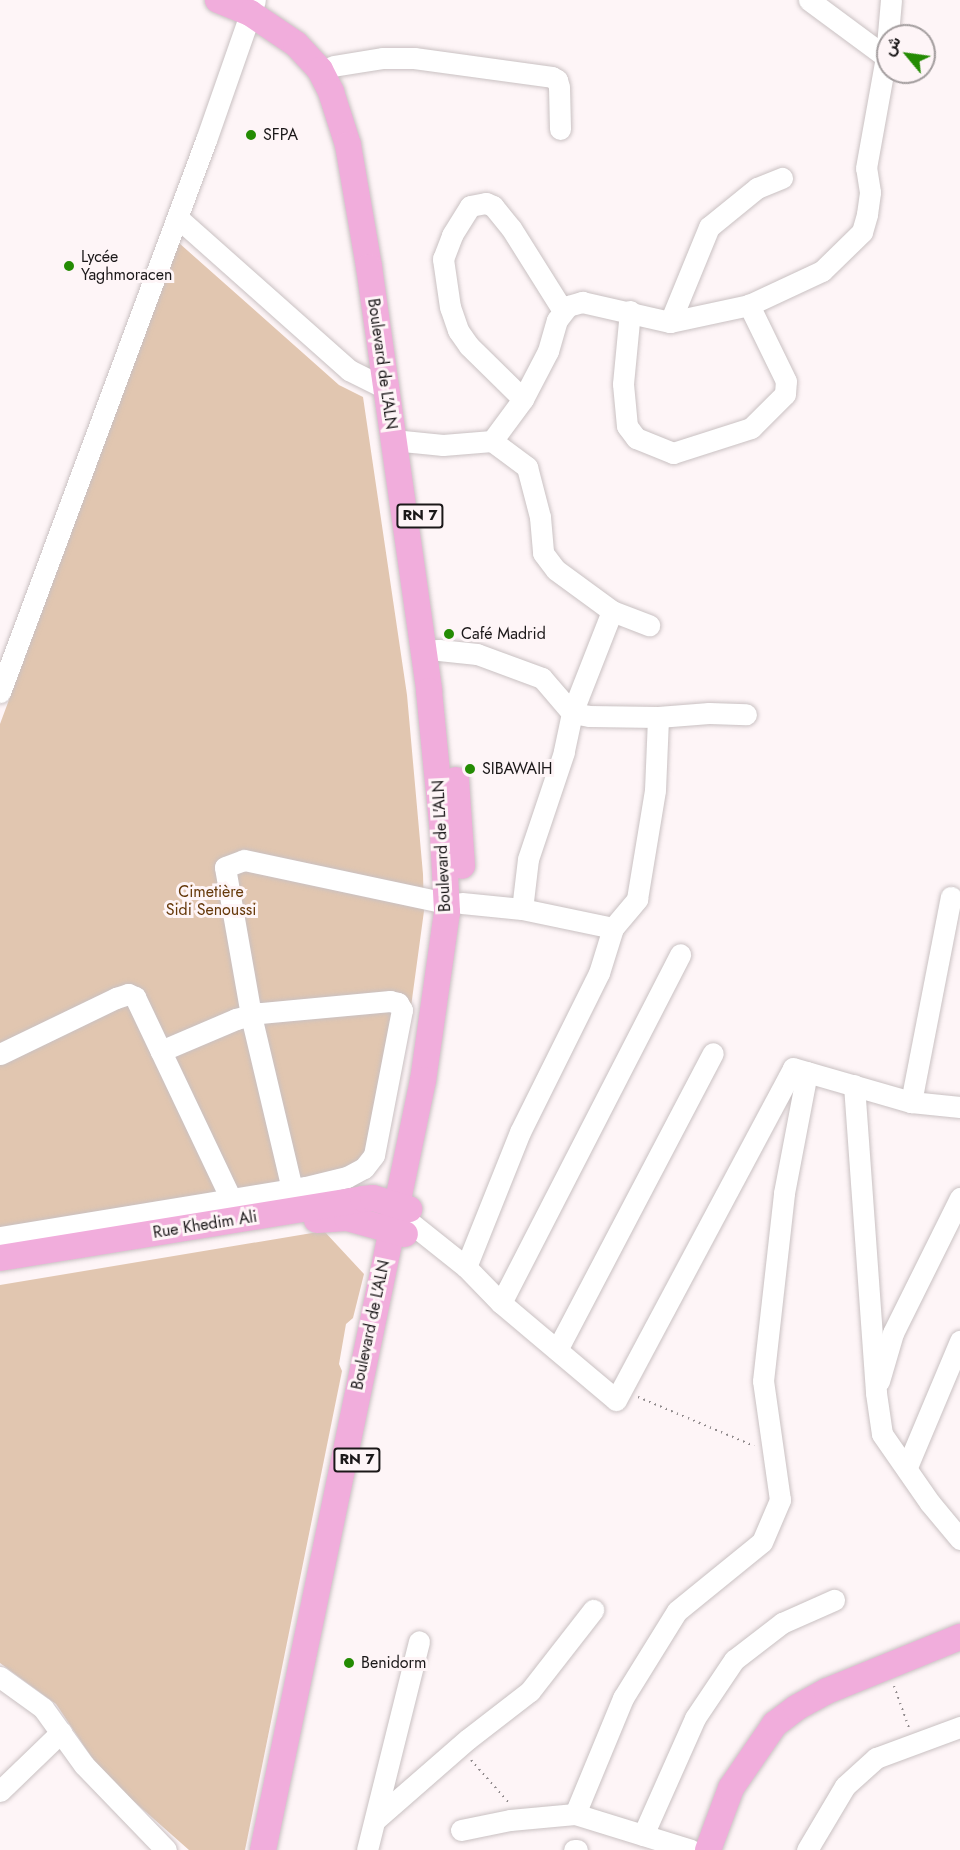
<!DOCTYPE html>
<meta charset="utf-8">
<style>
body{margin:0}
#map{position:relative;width:960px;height:1850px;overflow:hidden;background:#fef5f7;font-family:Jost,Vazirmatn,sans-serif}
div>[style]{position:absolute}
.green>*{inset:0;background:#e1c6b0}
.path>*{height:2px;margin-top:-1px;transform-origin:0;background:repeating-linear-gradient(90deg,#908a8c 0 1.5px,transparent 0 6px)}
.roads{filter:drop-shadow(0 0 2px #c9c1c2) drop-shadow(0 0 2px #c9c1c2)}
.minor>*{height:21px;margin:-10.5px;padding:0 10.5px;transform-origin:10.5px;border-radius:10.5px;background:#fff}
.major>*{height:26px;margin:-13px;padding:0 13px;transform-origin:13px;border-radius:13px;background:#f1addc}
.dots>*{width:16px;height:16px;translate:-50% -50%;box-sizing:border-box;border:3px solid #fef5f7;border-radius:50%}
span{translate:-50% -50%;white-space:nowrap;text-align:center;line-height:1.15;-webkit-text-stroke:6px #fef5f7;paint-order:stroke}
.shield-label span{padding:2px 4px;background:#fef5f7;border:2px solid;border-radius:4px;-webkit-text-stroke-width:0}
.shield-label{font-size:15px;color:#1b1819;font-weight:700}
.poi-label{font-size:16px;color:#1b1819}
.left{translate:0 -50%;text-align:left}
.street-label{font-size:16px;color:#1b1819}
.park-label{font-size:16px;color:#653809}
.north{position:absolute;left:876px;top:24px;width:60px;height:60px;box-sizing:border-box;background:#fef5f7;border:2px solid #a39d9e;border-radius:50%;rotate:299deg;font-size:16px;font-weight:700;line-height:24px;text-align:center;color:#1b1819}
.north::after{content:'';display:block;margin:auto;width:21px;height:27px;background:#248b03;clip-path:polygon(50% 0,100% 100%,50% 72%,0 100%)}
</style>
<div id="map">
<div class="green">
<i style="clip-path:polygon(179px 243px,339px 385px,363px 397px,407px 695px,423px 874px,424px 911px,410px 1014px,370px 1173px,0 1245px,0 724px)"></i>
<i style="clip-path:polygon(324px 1231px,364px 1274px,353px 1318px,346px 1324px,339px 1364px,342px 1371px,245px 1850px,189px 1850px,103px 1774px,56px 1704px,0 1663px,0 1285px)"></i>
</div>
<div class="path">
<i style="left:638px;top:1397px;width:126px;rotate:22.9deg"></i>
<i style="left:894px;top:1686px;width:45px;rotate:70.3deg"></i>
<i style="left:471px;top:1760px;width:57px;rotate:48.5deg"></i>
</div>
<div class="roads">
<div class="minor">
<i style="left:809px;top:0;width:96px;rotate:36.5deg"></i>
<i style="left:333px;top:66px;width:51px;rotate:-9.1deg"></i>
<i style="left:383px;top:58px;width:31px"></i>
<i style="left:414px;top:58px;width:139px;rotate:7.8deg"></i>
<i style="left:552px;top:77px;width:6px;rotate:31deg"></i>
<i style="left:557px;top:80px;width:7px;rotate:74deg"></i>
<i style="left:559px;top:87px;width:42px;rotate:88.6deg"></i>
<i style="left:178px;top:218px;width:229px;rotate:41.6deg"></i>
<i style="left:349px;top:370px;width:40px;rotate:26.6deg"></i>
<i style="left:630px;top:311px;width:73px;rotate:95.5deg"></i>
<i style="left:623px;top:384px;width:42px;rotate:84.6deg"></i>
<i style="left:627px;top:426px;width:15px;rotate:53deg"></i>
<i style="left:636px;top:438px;width:40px;rotate:22deg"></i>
<i style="left:673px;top:453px;width:82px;rotate:-17.8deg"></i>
<i style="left:751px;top:428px;width:48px;rotate:-45deg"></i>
<i style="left:785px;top:394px;width:13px;rotate:-86deg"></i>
<i style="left:786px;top:381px;width:85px;rotate:-116deg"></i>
<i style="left:670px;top:322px;width:103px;rotate:-67.7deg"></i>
<i style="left:709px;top:227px;width:62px;rotate:-39.1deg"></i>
<i style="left:757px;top:188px;width:27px;rotate:-22deg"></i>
<i style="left:523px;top:399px;width:76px;rotate:-135.5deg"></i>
<i style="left:469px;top:346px;width:19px;rotate:-125deg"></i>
<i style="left:458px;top:330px;width:24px;rotate:-109deg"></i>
<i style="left:450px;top:307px;width:49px;rotate:-98.3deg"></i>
<i style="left:443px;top:259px;width:26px;rotate:-69deg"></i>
<i style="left:452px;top:235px;width:34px;rotate:-58deg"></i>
<i style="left:470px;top:206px;width:16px;rotate:-11deg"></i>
<i style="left:486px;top:203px;width:8px;rotate:23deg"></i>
<i style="left:493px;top:206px;width:28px;rotate:51deg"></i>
<i style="left:511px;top:228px;width:98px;rotate:57.9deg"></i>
<i style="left:393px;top:440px;width:50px;rotate:5.7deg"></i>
<i style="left:443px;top:445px;width:49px;rotate:-4.7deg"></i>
<i style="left:492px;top:441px;width:52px;rotate:-53.6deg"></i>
<i style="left:523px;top:399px;width:54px;rotate:-62.5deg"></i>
<i style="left:548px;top:351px;width:32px;rotate:-74deg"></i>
<i style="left:557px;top:320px;width:18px;rotate:-52deg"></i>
<i style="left:568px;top:306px;width:15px;rotate:-16deg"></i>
<i style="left:582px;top:302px;width:90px;rotate:12.8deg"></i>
<i style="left:670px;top:322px;width:81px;rotate:-12.1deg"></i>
<i style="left:749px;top:305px;width:81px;rotate:-25deg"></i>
<i style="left:822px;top:271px;width:56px;rotate:-44.3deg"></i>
<i style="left:862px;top:232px;width:19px;rotate:-74deg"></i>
<i style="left:867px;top:214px;width:22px;rotate:-82deg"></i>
<i style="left:870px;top:192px;width:24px;rotate:-99deg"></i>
<i style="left:866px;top:168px;width:113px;rotate:-79.8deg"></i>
<i style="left:886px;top:57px;width:57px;rotate:-85deg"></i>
<i style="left:492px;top:441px;width:44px;rotate:36.6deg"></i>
<i style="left:527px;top:467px;width:52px;rotate:75.4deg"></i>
<i style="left:540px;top:517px;width:36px;rotate:85deg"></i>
<i style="left:543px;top:553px;width:21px;rotate:53deg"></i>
<i style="left:556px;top:570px;width:69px;rotate:36.2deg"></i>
<i style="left:612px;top:611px;width:110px;rotate:111.4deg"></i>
<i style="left:572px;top:713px;width:17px;rotate:10deg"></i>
<i style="left:589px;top:716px;width:69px;rotate:0.8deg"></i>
<i style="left:658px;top:717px;width:51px;rotate:-4.5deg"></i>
<i style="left:709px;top:713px;width:37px;rotate:2deg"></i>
<i style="left:612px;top:611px;width:40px;rotate:21deg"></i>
<i style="left:423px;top:651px;width:16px;rotate:-4deg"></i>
<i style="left:439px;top:650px;width:38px;rotate:6deg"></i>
<i style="left:477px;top:654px;width:69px;rotate:20.3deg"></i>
<i style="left:542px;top:678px;width:46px;rotate:49.4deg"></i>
<i style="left:572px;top:713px;width:40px;rotate:102deg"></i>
<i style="left:564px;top:752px;width:113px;rotate:108.6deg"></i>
<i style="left:528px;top:859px;width:50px;rotate:96.8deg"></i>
<i style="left:0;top:692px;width:589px;rotate:-69.54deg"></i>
<i style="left:206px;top:140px;width:148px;rotate:-70.7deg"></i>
<i style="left:462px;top:903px;width:60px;rotate:5.7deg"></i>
<i style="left:522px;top:909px;width:93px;rotate:11.8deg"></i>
<i style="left:0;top:1054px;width:129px;rotate:-25.8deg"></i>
<i style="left:116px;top:998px;width:13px;rotate:-18deg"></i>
<i style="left:128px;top:994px;width:8px;rotate:23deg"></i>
<i style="left:135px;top:997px;width:224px;rotate:64.6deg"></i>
<i style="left:854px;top:1085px;width:309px;rotate:85.9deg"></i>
<i style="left:876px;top:1393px;width:41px;rotate:81.7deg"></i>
<i style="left:882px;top:1434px;width:84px;rotate:55.2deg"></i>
<i style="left:930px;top:1503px;width:47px;rotate:50.2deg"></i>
<i style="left:911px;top:1102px;width:209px;rotate:-79deg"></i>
<i style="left:292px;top:1189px;width:179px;rotate:-103.3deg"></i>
<i style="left:251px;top:1015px;width:150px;rotate:-100deg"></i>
<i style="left:225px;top:867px;width:20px;rotate:-20deg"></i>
<i style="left:244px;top:860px;width:208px;rotate:12deg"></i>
<i style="left:407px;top:1220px;width:75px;rotate:38.5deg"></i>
<i style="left:466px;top:1267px;width:50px;rotate:45.8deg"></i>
<i style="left:501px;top:1303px;width:150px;rotate:40.1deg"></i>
<i style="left:616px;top:1400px;width:376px;rotate:-61.9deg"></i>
<i style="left:793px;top:1068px;width:123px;rotate:16.1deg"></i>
<i style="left:911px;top:1102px;width:49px;rotate:5.8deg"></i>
<i style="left:0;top:1237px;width:310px;rotate:-9.3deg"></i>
<i style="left:306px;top:1187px;width:42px;rotate:-13.7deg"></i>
<i style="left:347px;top:1177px;width:19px;rotate:-28deg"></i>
<i style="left:364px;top:1168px;width:16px;rotate:-52deg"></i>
<i style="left:374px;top:1155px;width:148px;rotate:-79.1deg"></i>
<i style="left:402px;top:1010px;width:8px;rotate:-120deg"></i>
<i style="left:398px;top:1003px;width:8px;rotate:-166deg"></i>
<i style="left:390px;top:1001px;width:131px;rotate:174.7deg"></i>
<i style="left:260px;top:1013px;width:25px;rotate:166deg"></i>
<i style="left:236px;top:1019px;width:82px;rotate:156.9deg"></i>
<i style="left:466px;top:1267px;width:145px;rotate:-68.2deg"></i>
<i style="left:520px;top:1132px;width:178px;rotate:-63.6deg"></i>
<i style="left:599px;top:973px;width:47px;rotate:-72.7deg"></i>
<i style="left:613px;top:928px;width:38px;rotate:-50deg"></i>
<i style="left:637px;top:899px;width:110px;rotate:-80.6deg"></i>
<i style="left:655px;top:790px;width:73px;rotate:-87.6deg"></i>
<i style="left:501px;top:1303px;width:392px;rotate:-62.8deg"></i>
<i style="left:557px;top:1350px;width:335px;rotate:-62.3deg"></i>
<i style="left:879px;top:1381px;width:50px;rotate:-73.7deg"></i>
<i style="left:893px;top:1333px;width:151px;rotate:-63.6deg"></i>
<i style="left:907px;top:1467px;width:137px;rotate:-67.2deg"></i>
<i style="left:0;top:1677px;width:53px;rotate:35.8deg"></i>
<i style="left:43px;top:1708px;width:70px;rotate:54.3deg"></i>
<i style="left:84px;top:1765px;width:118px;rotate:46deg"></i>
<i style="left:0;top:1791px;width:85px;rotate:-44deg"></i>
<i style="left:575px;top:1814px;width:126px;rotate:-67.5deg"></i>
<i style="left:623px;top:1698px;width:102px;rotate:-58.2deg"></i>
<i style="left:677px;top:1611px;width:109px;rotate:-39.1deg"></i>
<i style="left:762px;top:1542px;width:46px;rotate:-66.8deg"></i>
<i style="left:780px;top:1500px;width:120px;rotate:-98.1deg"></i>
<i style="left:763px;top:1381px;width:189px;rotate:-83.6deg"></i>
<i style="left:784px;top:1193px;width:123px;rotate:-79.2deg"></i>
<i style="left:375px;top:1820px;width:123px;rotate:-41.1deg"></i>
<i style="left:468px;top:1739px;width:78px;rotate:-37.7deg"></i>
<i style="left:530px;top:1691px;width:103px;rotate:-52.1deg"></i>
<i style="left:461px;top:1830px;width:50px;rotate:-11.5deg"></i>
<i style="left:510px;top:1820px;width:65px;rotate:-5.3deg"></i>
<i style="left:575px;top:1814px;width:121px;rotate:17.2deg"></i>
<i style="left:643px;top:1835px;width:128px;rotate:-66deg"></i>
<i style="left:695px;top:1718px;width:70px;rotate:-56.1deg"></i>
<i style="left:734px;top:1660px;width:61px;rotate:-37.6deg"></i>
<i style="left:782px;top:1623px;width:57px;rotate:-23.9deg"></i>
<i style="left:367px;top:1850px;width:215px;rotate:-76deg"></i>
<i style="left:574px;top:1850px;width:3px"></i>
<i style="left:807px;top:1850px;width:74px;rotate:-59.3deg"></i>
<i style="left:845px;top:1786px;width:42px;rotate:-42.1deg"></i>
<i style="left:876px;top:1758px;width:90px;rotate:-20.3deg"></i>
</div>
<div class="major">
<i style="left:218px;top:0;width:35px;rotate:22deg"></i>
<i style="left:250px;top:13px;width:55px;rotate:34deg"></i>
<i style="left:296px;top:44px;width:35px;rotate:47deg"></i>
<i style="left:320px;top:70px;width:25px;rotate:63deg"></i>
<i style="left:331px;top:92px;width:56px;rotate:72.2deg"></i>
<i style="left:348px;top:145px;width:124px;rotate:80.2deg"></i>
<i style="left:369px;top:267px;width:428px;rotate:81.9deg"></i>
<i style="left:429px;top:691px;width:145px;rotate:84.4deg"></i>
<i style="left:443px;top:835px;width:77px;rotate:87deg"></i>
<i style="left:447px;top:912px;width:170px;rotate:98.1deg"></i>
<i style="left:423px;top:1080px;width:786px;rotate:101.74deg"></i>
<i style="left:456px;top:780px;width:86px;rotate:86deg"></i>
<i style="left:317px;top:1220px;width:30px;rotate:-4deg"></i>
<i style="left:347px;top:1218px;width:60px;rotate:15.4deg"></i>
<i style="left:0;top:1258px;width:368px;rotate:-9.2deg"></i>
<i style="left:363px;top:1199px;width:10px;rotate:-6deg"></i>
<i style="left:373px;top:1198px;width:38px;rotate:17deg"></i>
<i style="left:708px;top:1850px;width:66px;rotate:-69.6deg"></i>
<i style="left:731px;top:1788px;width:78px;rotate:-55.5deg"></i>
<i style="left:775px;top:1724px;width:26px;rotate:-37deg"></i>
<i style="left:796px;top:1708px;width:35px;rotate:-29deg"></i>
<i style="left:827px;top:1691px;width:144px;rotate:-22.1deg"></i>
</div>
</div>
<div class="dots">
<i style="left:251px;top:135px;background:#248b03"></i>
<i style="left:69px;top:266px;background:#248b03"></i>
<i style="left:449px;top:634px;background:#248b03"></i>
<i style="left:470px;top:769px;background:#248b03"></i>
<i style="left:349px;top:1663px;background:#248b03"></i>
</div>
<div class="shield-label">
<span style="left:420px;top:516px">RN 7</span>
<span style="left:357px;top:1460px">RN 7</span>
</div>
<div class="poi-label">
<span class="left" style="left:263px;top:135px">SFPA</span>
<span class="left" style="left:81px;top:266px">Lycée<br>Yaghmoracen</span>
<span class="left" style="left:461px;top:634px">Café Madrid</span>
<span class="left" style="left:482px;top:769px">SIBAWAIH</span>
<span class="left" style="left:361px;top:1663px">Benidorm</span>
</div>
<div class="street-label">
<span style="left:382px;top:364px;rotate:82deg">Boulevard de L'ALN</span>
<span style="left:442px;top:846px;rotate:-93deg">Boulevard de L'ALN</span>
<span style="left:205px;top:1225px;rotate:-9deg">Rue Khedim Ali</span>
<span style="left:371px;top:1325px;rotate:-78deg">Boulevard de L'ALN</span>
</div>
<div class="park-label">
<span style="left:211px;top:901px">Cimetière<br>Sidi Senoussi</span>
</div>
<div class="north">ش</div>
</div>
